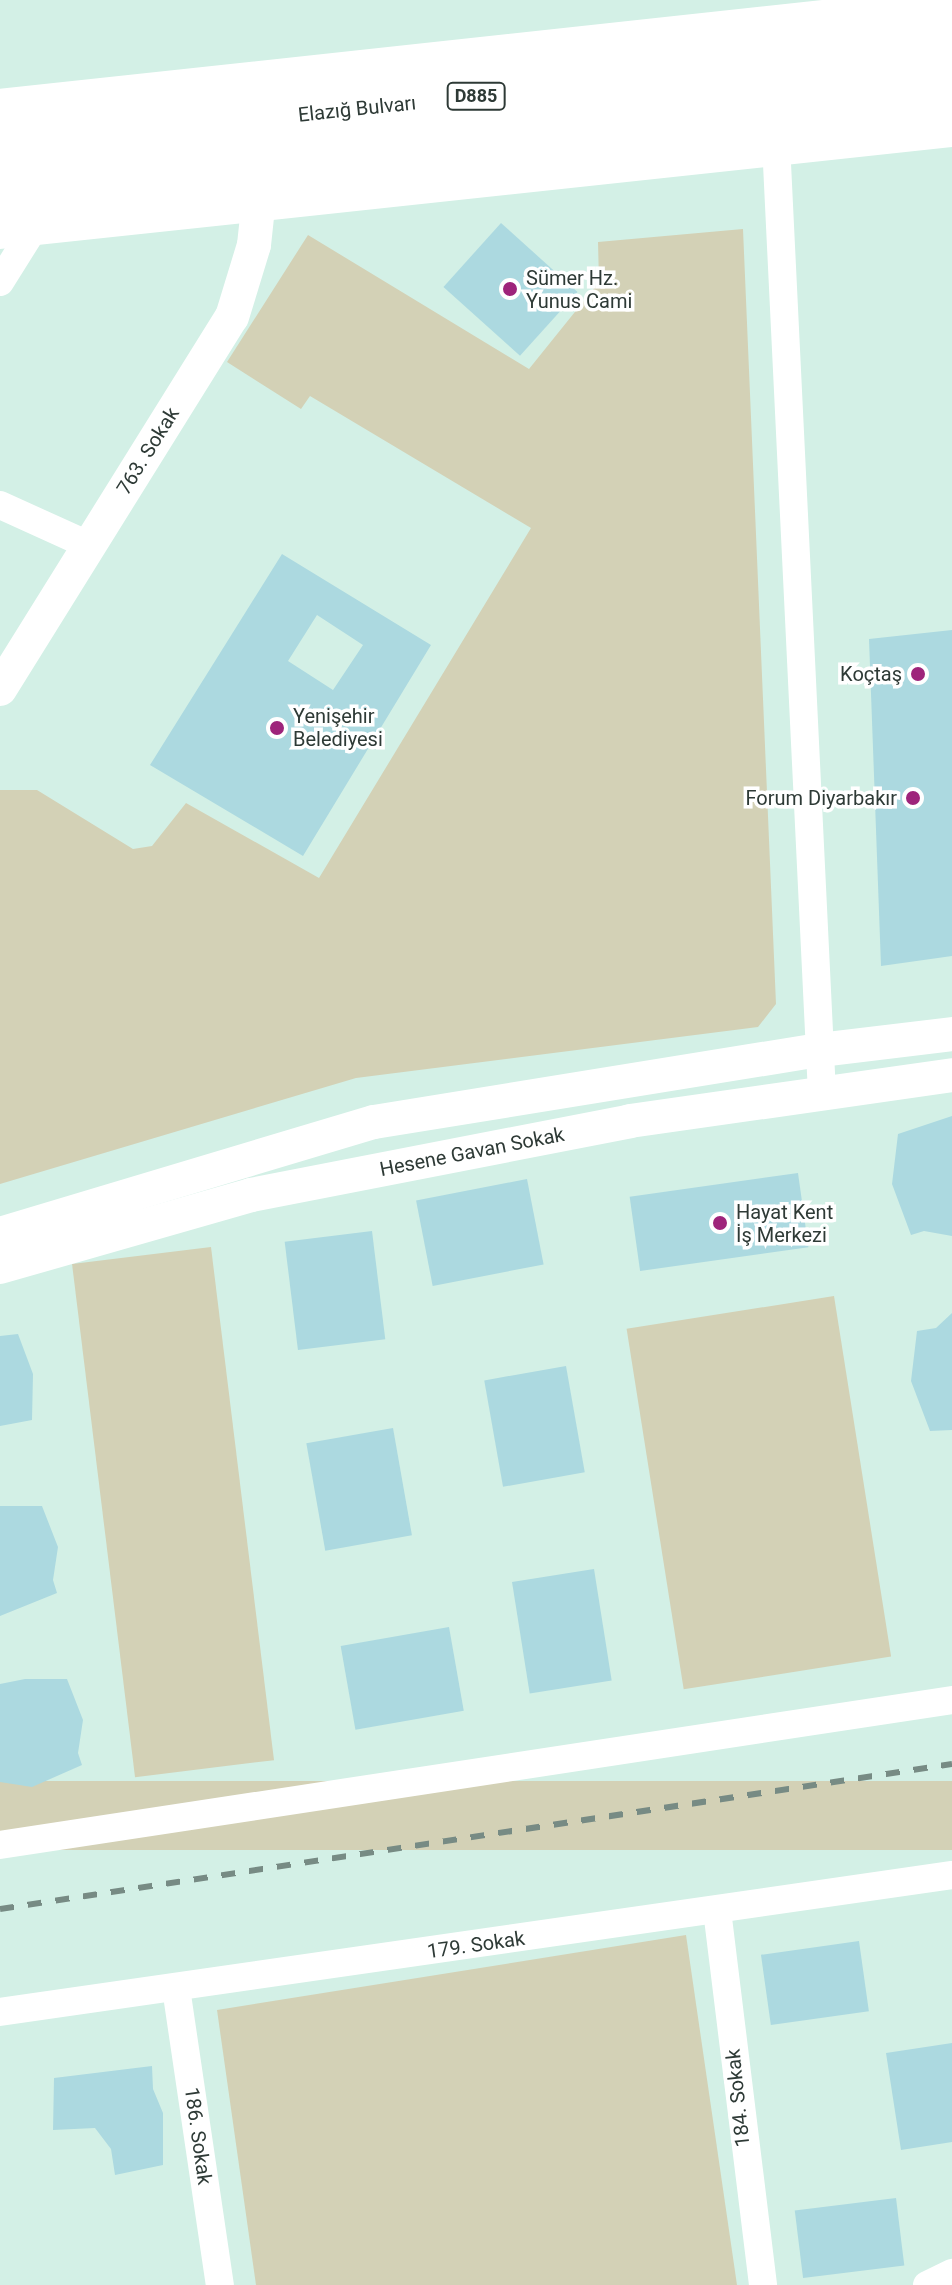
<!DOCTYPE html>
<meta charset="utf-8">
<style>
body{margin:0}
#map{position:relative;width:952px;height:2285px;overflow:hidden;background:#d3f0e6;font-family:Roboto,sans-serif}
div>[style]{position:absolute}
.green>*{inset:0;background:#d3d1b6;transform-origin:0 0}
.building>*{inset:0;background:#acd9e0;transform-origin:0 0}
.minor>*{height:28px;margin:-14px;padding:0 14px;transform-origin:14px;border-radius:14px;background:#fff}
.tertiary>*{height:34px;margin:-17px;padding:0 17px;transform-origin:17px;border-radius:17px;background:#fff}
.trunk>*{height:44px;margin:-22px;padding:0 22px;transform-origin:22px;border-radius:22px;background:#fff}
.rail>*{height:6px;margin-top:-3px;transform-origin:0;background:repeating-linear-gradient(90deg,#778b84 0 14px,transparent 0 28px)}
.dots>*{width:22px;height:22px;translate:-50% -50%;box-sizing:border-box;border:4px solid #fff;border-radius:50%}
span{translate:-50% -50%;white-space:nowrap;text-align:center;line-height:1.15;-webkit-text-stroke:7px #fff;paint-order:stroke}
.shield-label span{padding:2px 6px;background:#fff;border:2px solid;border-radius:6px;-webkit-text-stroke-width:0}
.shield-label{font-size:18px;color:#2e3a36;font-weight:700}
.street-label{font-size:20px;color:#2e3a36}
.poi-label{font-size:20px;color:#2e3a36}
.left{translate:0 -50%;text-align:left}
.right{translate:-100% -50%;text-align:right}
</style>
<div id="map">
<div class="green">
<i style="clip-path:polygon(743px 229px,776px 1004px,758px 1027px,356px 1078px,0 1184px,0 790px,37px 790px,133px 849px,152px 846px,186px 803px,319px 878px,531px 528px,310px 396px,301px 409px,227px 362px,308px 235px,529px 369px,599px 282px,598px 242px)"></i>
<i style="left:211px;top:1247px;width:517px;height:140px;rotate:83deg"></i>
<i style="left:834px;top:1296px;width:365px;height:210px;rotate:81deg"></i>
<i style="left:952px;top:1781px;width:69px;height:963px;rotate:90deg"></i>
<i style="clip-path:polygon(686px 1935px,737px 2285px,256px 2285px,217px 2010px)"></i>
</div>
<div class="building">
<i style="left:501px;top:223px;width:103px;height:86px;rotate:42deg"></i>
<i style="clip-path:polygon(evenodd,282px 554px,431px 645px,303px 856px,150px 765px,282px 554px,317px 615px,363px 645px,333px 690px,288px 661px,317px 615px)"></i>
<i style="clip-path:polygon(952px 630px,952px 956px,881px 966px,869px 639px)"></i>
<i style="clip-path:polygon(952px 1116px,952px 1236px,924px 1231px,911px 1235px,892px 1184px,898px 1134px)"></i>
<i style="left:798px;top:1173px;width:75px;height:170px;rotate:82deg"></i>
<i style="left:527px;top:1179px;width:87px;height:113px;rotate:79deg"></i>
<i style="left:372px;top:1231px;width:109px;height:88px;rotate:83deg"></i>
<i style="clip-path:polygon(952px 1313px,952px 1430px,930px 1431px,911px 1381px,917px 1331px,936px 1328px)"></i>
<i style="clip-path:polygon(18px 1334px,33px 1374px,32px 1420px,0 1426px,0 1336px)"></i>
<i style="left:566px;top:1366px;width:108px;height:83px;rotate:80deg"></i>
<i style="left:393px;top:1428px;width:109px;height:88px;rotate:80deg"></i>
<i style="clip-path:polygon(0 1506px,42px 1506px,58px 1547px,53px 1580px,57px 1593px,0 1616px)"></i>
<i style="left:594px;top:1569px;width:113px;height:83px;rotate:81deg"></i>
<i style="left:449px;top:1627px;width:85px;height:110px;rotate:80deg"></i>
<i style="clip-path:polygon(25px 1679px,67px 1679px,83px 1720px,78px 1753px,82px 1765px,32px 1787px,0 1782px,0 1684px)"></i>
<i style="left:859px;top:1941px;width:71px;height:99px;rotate:82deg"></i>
<i style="clip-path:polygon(952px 2043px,952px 2142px,901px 2150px,886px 2053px)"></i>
<i style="clip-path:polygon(152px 2066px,153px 2089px,163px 2113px,163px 2165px,115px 2175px,111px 2149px,95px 2128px,53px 2130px,54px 2078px)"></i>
<i style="left:896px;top:2198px;width:68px;height:102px;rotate:83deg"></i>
</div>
<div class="minor">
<i style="left:776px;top:143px;width:952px;rotate:87.23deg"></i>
<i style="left:0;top:282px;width:70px;rotate:-57.9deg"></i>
<i style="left:0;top:505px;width:97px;rotate:24.4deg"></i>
<i style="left:0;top:1845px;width:963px;rotate:-8.66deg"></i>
<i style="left:717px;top:1910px;width:378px;rotate:83deg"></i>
<i style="left:176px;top:1988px;width:300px;rotate:81.6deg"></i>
<i style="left:0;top:2012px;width:962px;rotate:-8.19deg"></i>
<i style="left:927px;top:2285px;width:28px;rotate:-26deg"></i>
</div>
<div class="tertiary">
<i style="left:0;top:689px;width:438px;rotate:-58.1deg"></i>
<i style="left:232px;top:317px;width:75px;rotate:-73deg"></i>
<i style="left:254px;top:245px;width:47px;rotate:-83.9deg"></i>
<i style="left:0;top:1234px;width:390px;rotate:-16.7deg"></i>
<i style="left:374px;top:1122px;width:452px;rotate:-9.2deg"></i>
<i style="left:820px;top:1050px;width:133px;rotate:-6.9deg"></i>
<i style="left:0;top:1267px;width:261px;rotate:-16deg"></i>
<i style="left:251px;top:1195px;width:386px;rotate:-11deg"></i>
<i style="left:630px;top:1121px;width:325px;rotate:-8.1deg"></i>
</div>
<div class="trunk">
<i style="left:0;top:111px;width:958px;rotate:-6.17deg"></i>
<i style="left:0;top:147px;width:957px;rotate:-6.06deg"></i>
<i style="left:0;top:190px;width:957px;rotate:-6.06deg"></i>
<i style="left:0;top:227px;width:957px;rotate:-6.12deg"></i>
</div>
<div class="rail">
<i style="left:0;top:1909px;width:963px;rotate:-8.66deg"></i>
</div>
<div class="dots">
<i style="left:510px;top:289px;background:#9e247b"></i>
<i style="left:918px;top:674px;background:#9e247b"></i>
<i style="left:277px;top:728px;background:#9e247b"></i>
<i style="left:913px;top:798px;background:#9e247b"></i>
<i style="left:720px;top:1223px;background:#9e247b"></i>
</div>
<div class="shield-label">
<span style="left:476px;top:96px">D885</span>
</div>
<div class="street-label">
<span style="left:357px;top:109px;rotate:-6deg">Elazığ Bulvarı</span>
<span style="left:148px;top:451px;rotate:-58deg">763. Sokak</span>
<span style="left:472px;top:1152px;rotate:-11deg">Hesene Gavan Sokak</span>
<span style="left:476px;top:1945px;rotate:-8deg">179. Sokak</span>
<span style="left:738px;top:2098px;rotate:-96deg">184. Sokak</span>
<span style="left:198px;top:2136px;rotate:82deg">186. Sokak</span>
</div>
<div class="poi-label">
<span class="left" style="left:526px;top:290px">Sümer Hz.<br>Yunus Cami</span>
<span class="right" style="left:902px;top:674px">Koçtaş</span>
<span class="left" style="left:293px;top:728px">Yenişehir<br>Belediyesi</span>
<span class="right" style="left:897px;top:798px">Forum Diyarbakır</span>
<span class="left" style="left:736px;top:1224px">Hayat Kent<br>İş Merkezi</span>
</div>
</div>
